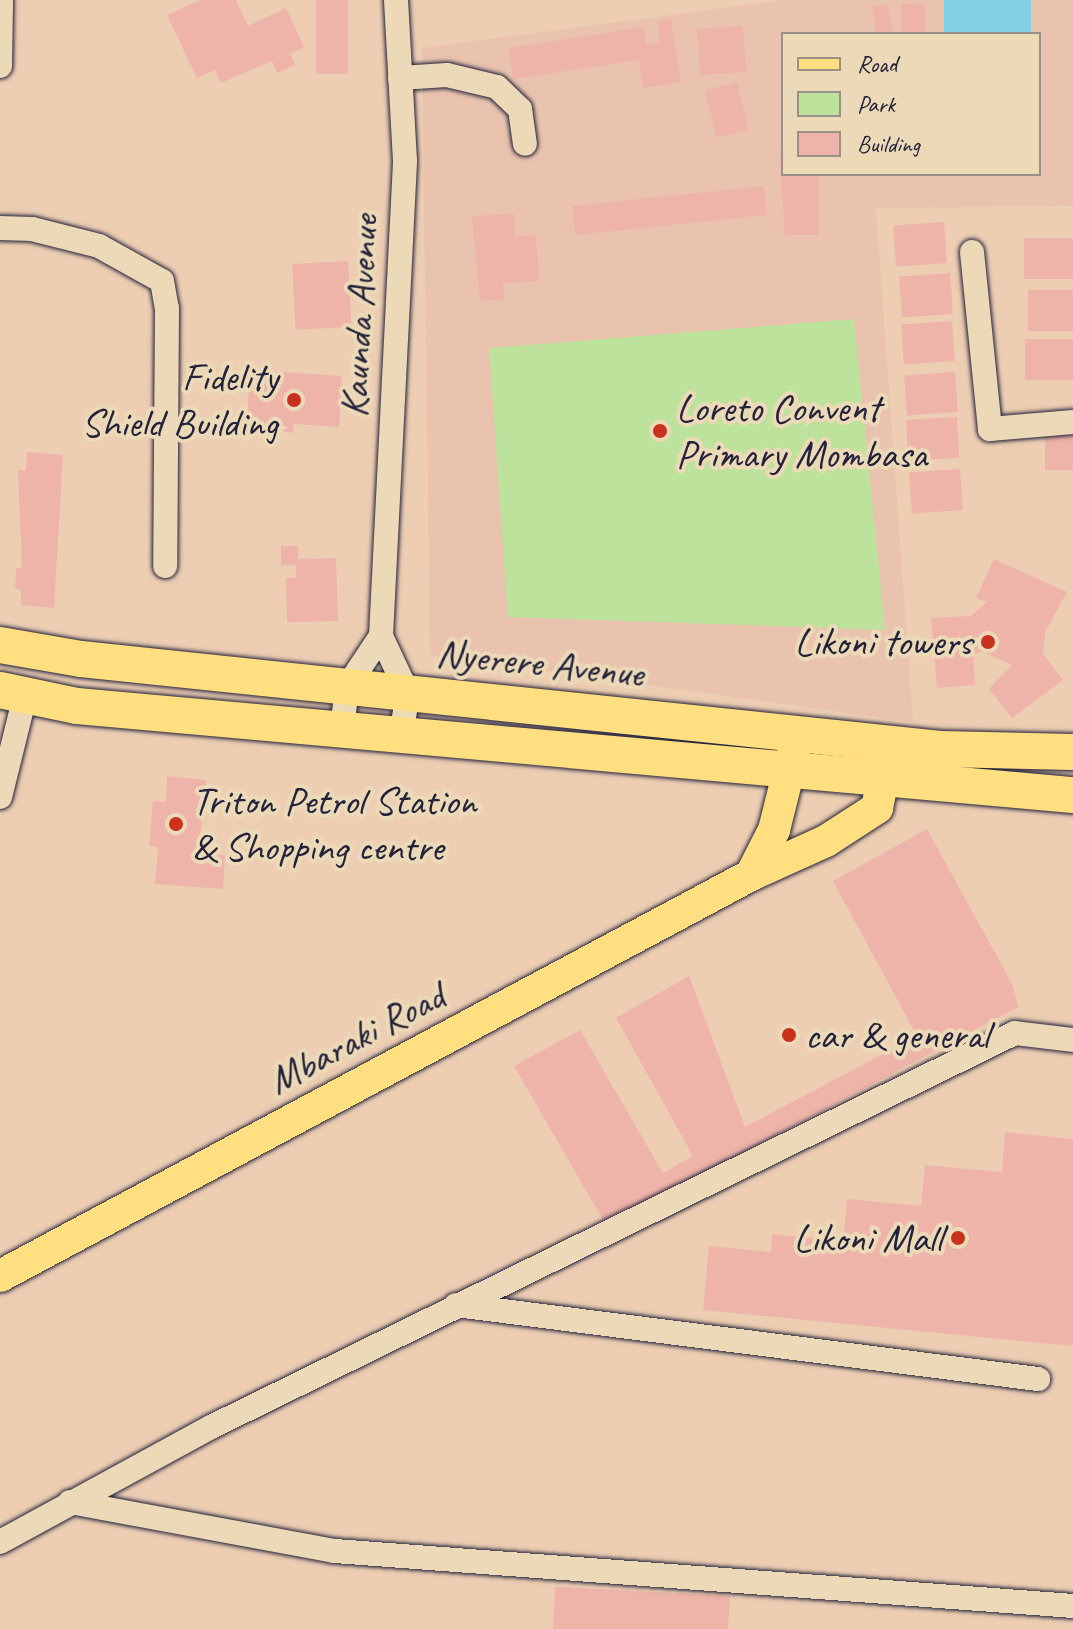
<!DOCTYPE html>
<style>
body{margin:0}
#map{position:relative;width:1073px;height:1629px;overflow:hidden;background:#edceb3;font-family:Caveat,sans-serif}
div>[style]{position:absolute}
.built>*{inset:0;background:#e9c3ae}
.green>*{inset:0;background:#bde29c}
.water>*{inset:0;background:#85d1e4;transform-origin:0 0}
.building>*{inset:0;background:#eeb3a9;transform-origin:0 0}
.roads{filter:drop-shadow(0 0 2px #22223b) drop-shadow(0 0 2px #22223b)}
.minor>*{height:24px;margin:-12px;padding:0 12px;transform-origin:12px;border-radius:12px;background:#ecd9b7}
.major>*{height:32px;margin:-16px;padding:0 16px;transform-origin:16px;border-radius:16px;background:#ffdf80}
.highway>*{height:36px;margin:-18px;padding:0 18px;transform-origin:18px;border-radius:18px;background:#ffdf80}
.dots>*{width:22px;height:22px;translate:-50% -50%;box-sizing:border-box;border:4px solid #ecd9b7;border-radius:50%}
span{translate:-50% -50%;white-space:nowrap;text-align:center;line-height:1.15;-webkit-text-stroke:8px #ecd9b7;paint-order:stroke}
.street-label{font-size:40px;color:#22223b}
.poi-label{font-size:40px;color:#22223b}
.right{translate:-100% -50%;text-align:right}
.left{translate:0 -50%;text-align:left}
.legend{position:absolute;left:781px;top:32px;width:260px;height:144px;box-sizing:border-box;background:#ecd9b7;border:2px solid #9b9085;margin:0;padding:10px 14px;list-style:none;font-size:24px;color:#22223b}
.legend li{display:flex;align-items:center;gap:16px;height:40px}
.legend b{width:40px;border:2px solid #9b9085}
</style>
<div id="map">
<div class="built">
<i style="clip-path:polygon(evenodd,782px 0,1073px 0,1073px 206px,876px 208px,913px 722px,430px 655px,422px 48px,782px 0,783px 34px,1039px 34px,1039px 174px,783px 174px,783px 34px)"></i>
</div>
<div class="green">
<i style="clip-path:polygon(854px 319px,885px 630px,508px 617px,489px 348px)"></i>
</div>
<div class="water">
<i style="left:944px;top:0;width:87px;height:34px"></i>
</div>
<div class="building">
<i style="clip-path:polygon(200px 0,236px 0,248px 26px,286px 8px,304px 47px,290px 54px,295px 65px,277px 73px,272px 61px,221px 83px,215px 70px,197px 78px,167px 15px)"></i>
<i style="left:316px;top:0;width:32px;height:74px"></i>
<i style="left:925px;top:3px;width:31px;height:24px;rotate:88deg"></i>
<i style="left:888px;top:4px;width:30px;height:16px;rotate:81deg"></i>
<i style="clip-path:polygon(671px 18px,681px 82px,643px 88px,639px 60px,513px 79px,509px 48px,643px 27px,646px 45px,660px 42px,657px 21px)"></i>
<i style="left:743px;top:26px;width:46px;height:46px;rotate:86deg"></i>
<i style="left:737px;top:82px;width:49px;height:33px;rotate:76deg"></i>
<i style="clip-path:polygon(779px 146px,783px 174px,818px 174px,818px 235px,785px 235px)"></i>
<i style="left:764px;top:186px;width:29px;height:193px;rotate:84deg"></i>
<i style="clip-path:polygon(514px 214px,515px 236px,536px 235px,539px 281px,503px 283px,504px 300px,480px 301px,472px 216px)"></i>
<i style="left:944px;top:222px;width:41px;height:51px;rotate:86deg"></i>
<i style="left:1073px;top:238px;width:41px;height:49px;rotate:90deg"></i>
<i style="left:348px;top:261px;width:66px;height:56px;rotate:87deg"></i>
<i style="left:950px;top:273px;width:41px;height:51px;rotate:86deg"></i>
<i style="left:1073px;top:290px;width:41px;height:45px;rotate:90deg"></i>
<i style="left:952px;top:321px;width:40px;height:51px;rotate:86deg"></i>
<i style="left:1073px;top:339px;width:41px;height:48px;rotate:90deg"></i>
<i style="clip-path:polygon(250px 370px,342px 376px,339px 427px,294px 424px,293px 433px,247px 424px)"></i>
<i style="left:955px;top:372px;width:40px;height:51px;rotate:86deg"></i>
<i style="left:957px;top:417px;width:41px;height:51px;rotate:87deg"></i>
<i style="left:1073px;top:430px;width:40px;height:28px;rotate:90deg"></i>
<i style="clip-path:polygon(27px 452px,63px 455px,54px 608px,21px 605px,21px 590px,15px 588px,16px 569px,22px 567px,18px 470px,26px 471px)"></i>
<i style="left:960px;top:469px;width:41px;height:51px;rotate:86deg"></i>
<i style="clip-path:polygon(281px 546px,298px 546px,298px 559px,336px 558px,338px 621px,287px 622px,286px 578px,296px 578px,296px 565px,281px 566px)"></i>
<i style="clip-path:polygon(994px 559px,1067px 592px,1045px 632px,1043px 654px,1063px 680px,1012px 718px,989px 689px,1012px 665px,983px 652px,973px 654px,975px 685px,937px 688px,931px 618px,971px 616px,987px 602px,976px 598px)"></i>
<i style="clip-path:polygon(167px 776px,206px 780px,198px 854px,225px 855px,223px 889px,155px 884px,158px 847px,149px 846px,153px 801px,166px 802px)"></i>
<i style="clip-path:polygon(927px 829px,1012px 984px,1018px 1007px,606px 1225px,514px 1066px,580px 1030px,663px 1173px,693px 1156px,616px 1018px,689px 976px,745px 1127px,917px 1036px,833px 881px)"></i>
<i style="clip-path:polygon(1005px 1132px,1073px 1139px,1073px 1346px,703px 1310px,709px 1246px,771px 1252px,772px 1234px,843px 1241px,847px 1199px,921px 1206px,925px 1165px,1002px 1172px)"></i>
<i style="clip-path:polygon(555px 1587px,730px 1596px,728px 1629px,553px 1629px)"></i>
</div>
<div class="roads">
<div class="minor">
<i style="left:0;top:66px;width:66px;rotate:-89.1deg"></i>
<i style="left:400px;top:78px;width:47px;rotate:-3.7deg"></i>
<i style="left:447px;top:75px;width:51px;rotate:13.5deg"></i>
<i style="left:497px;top:87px;width:32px;rotate:44deg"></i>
<i style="left:520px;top:109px;width:35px;rotate:82deg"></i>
<i style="left:0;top:228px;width:32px;rotate:2deg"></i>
<i style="left:32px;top:229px;width:69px;rotate:14.2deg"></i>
<i style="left:99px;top:246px;width:72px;rotate:29.1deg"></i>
<i style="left:162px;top:281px;width:27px;rotate:80deg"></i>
<i style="left:167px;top:308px;width:258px;rotate:90.4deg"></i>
<i style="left:972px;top:252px;width:178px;rotate:84.2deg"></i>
<i style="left:990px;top:429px;width:83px;rotate:-4.8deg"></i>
<i style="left:381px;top:636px;width:64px;rotate:65deg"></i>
<i style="left:408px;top:694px;width:41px;rotate:99.9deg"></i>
<i style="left:342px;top:729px;width:42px;rotate:-83.2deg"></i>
<i style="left:347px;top:687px;width:61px;rotate:-56.3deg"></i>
<i style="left:381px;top:636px;width:476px;rotate:-87.1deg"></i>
<i style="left:405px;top:161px;width:161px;rotate:-93.2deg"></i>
<i style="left:0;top:797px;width:104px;rotate:-76.1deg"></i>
<i style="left:456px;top:1305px;width:587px;rotate:7.25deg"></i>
<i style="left:70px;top:1502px;width:269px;rotate:10.5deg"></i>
<i style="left:335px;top:1551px;width:740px;rotate:4.26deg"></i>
<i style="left:0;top:1542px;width:240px;rotate:-28.6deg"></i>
<i style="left:211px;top:1427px;width:895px;rotate:-26.11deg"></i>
<i style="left:1015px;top:1033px;width:58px;rotate:6.9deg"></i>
</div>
<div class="major">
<i style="left:751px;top:875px;width:51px;rotate:-62.9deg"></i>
<i style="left:774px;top:830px;width:87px;rotate:-76deg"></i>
<i style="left:0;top:1276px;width:851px;rotate:-28.1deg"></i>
<i style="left:751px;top:875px;width:82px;rotate:-24.4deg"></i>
<i style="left:826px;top:841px;width:61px;rotate:-32.9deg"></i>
<i style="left:877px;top:808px;width:54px;rotate:-78.3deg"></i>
</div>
<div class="highway">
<i style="left:0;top:645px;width:82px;rotate:9.8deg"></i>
<i style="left:81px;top:659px;width:866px;rotate:5.97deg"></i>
<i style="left:942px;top:749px;width:131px;rotate:1.3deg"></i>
<i style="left:0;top:690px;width:79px;rotate:11.7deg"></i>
<i style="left:77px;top:706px;width:1000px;rotate:5.11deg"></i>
</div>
</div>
<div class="dots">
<i style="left:294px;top:400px;background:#c8321e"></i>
<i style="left:660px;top:431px;background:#c8321e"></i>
<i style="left:988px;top:642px;background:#c8321e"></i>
<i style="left:176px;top:824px;background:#c8321e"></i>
<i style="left:789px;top:1035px;background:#c8321e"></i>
<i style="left:958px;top:1238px;background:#c8321e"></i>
</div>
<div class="street-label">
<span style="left:359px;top:316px;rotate:-87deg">Kaunda Avenue</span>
<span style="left:540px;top:663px;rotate:6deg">Nyerere Avenue</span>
<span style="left:356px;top:1038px;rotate:-28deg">Mbaraki Road</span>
</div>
<div class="poi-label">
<span class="right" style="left:278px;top:400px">Fidelity<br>Shield Building</span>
<span class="left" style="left:676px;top:431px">Loreto Convent<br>Primary Mombasa</span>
<span class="right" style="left:972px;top:642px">Likoni towers</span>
<span class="left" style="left:192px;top:824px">Triton Petrol Station<br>&amp; Shopping centre</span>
<span class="left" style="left:805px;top:1035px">car &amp; general</span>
<span class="right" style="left:942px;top:1238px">Likoni Mall</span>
</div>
<ul class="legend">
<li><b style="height:10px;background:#ffdf80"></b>Road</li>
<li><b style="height:22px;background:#bde29c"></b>Park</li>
<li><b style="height:22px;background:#eeb3a9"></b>Building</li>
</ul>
</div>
